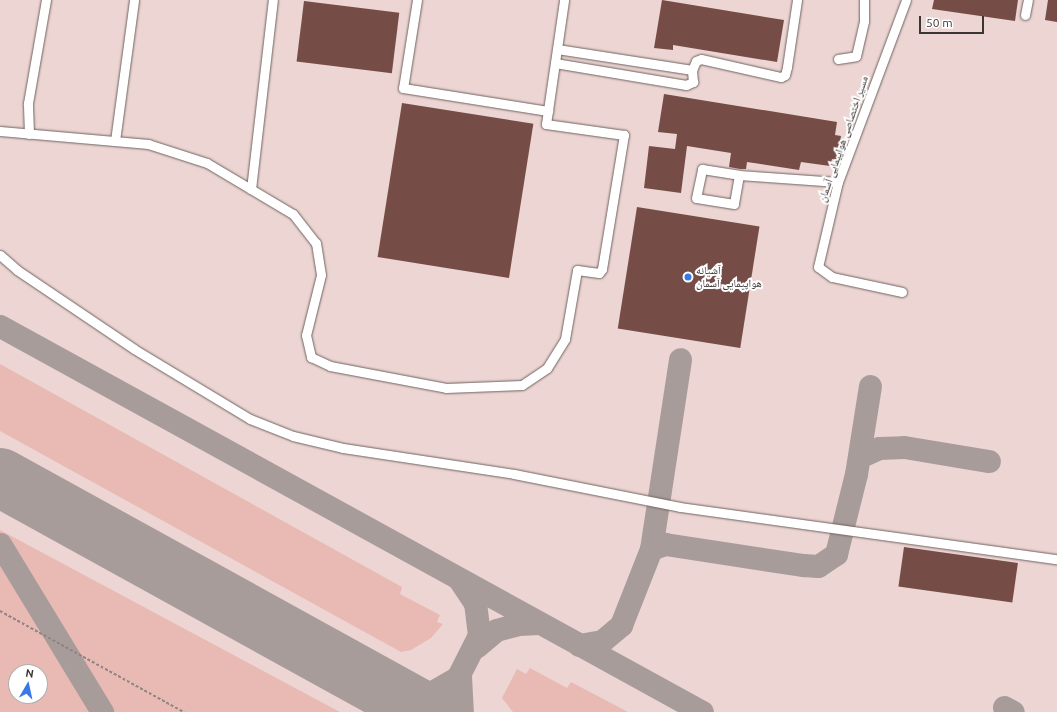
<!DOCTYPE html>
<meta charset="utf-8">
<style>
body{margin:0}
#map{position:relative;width:1057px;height:712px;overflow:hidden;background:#f3e4e2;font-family:Ubuntu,"Noto Naskh Arabic",sans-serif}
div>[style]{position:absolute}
.built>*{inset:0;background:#ecd5d2}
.green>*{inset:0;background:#e9bab4}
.taxiway>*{height:23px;margin:-11.5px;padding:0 11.5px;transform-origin:11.5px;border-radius:11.5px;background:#a89c9b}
.runway>*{height:59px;margin:-29.5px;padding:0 29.5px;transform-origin:29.5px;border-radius:29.5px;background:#a89c9b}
.building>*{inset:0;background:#764c47;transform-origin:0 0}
.path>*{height:1.5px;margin-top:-0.75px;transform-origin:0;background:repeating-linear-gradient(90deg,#8f8584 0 3px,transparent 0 5px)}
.roads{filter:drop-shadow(0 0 1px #6f6361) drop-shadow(0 0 1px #6f6361)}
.minor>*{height:9px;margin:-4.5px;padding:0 4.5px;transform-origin:4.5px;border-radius:4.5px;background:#fff}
.dots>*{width:11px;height:11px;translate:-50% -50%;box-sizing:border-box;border:2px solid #fff;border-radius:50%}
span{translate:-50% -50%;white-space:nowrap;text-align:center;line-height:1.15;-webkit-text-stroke:4px #fff;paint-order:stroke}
.street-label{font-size:11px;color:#3b3534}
.poi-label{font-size:11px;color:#3b3534}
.left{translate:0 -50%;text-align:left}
.north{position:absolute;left:8px;top:664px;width:40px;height:40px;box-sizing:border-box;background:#fff;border:1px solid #b1aeae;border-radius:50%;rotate:9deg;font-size:11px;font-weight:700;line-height:16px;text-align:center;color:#3b3534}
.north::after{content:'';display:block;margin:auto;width:14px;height:18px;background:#3779e7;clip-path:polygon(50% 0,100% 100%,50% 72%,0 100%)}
.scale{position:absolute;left:919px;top:16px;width:65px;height:18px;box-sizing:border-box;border:2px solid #3b3534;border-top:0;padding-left:5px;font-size:12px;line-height:14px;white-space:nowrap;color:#3b3534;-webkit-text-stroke:3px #fff;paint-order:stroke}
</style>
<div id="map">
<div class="built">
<i style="clip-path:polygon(evenodd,0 0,1057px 0,1057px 712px,0 712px,0 0,16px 672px,40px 672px,40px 696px,16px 696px,16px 672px)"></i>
</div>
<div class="green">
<i style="clip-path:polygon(0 364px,402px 587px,400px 594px,440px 615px,437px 622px,443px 624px,431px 638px,411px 650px,401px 652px,0 431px)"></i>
<i style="clip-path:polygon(evenodd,0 530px,340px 712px,0 712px,0 530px,16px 672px,40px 672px,40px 696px,16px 696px,16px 672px)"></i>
<i style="clip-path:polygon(530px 668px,567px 688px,571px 682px,628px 712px,513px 712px,502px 698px,517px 669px,526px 674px)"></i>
</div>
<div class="taxiway">
<i style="left:0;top:326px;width:801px;rotate:28.8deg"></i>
<i style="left:859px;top:457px;width:22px;rotate:-24deg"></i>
<i style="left:879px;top:448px;width:25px;rotate:-2deg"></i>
<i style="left:904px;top:447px;width:86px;rotate:9.4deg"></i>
<i style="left:0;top:544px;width:197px;rotate:58.7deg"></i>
<i style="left:651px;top:549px;width:192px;rotate:-81.3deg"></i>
<i style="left:579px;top:645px;width:23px;rotate:-10deg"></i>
<i style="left:602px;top:641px;width:25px;rotate:-40deg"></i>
<i style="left:621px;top:625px;width:82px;rotate:-68.5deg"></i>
<i style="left:651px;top:549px;width:15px;rotate:-20deg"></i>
<i style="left:665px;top:544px;width:140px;rotate:8.7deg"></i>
<i style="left:803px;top:565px;width:15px;rotate:4deg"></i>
<i style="left:818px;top:566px;width:22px;rotate:-34deg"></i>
<i style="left:836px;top:554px;width:82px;rotate:-76deg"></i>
<i style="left:856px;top:474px;width:89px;rotate:-81deg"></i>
<i style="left:476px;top:647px;width:26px;rotate:-40deg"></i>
<i style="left:496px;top:630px;width:24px;rotate:-15deg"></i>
<i style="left:519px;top:624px;width:19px;rotate:-3deg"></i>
<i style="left:460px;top:676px;width:36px;rotate:87deg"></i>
<i style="left:397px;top:695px;width:30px"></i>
<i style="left:427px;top:695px;width:36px;rotate:-30deg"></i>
<i style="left:1004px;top:707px;width:10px;rotate:29deg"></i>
<i style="left:440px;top:712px;width:86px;rotate:-63.1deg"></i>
<i style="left:479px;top:635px;width:32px;rotate:-97deg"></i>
<i style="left:475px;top:603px;width:27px;rotate:-124deg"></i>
</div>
<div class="runway">
<i style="left:0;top:477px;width:487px;rotate:28.9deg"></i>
</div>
<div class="building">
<i style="clip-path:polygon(662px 0,784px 20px,777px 62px,673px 45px,673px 50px,654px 48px)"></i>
<i style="clip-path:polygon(934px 0,1018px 0,1015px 21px,932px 9px)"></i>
<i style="clip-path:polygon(1048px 0,1057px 0,1057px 22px,1045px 20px)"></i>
<i style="left:304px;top:1px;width:96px;height:61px;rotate:7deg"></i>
<i style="clip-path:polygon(664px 94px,837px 122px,835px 135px,841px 136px,837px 160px,832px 159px,830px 166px,801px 162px,799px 170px,747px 162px,746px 169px,740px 169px,729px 167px,731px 153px,687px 146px,681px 193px,644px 188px,649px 146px,675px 149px,677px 134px,658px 132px)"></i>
<i style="left:402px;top:103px;width:133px;height:156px;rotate:9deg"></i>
<i style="left:637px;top:207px;width:124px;height:123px;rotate:9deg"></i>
<i style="left:904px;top:547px;width:115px;height:40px;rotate:8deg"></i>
</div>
<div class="path">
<i style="left:0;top:611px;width:210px;rotate:28.8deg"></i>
</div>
<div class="roads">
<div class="minor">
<i style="left:417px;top:0;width:89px;rotate:99deg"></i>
<i style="left:403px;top:88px;width:147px;rotate:9deg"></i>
<i style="left:1025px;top:15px;width:15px;rotate:-79deg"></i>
<i style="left:557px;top:49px;width:137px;rotate:8.8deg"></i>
<i style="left:838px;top:59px;width:18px;rotate:-9deg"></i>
<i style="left:856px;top:56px;width:36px;rotate:-77deg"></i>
<i style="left:864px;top:21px;width:21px;rotate:-90deg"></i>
<i style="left:555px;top:63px;width:133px;rotate:9.5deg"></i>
<i style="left:686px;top:85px;width:8px;rotate:-23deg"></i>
<i style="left:693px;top:82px;width:12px;rotate:-95deg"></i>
<i style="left:692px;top:70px;width:10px;rotate:-66deg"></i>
<i style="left:696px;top:61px;width:5px;rotate:-22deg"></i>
<i style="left:701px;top:59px;width:82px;rotate:12.7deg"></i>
<i style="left:781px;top:77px;width:4px;rotate:-27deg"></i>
<i style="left:785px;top:75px;width:8px;rotate:-76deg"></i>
<i style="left:787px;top:67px;width:68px;rotate:-81.5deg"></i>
<i style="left:0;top:131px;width:149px;rotate:5deg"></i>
<i style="left:148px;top:144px;width:62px;rotate:17.9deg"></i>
<i style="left:207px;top:163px;width:100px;rotate:30.7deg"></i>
<i style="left:293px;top:214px;width:37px;rotate:52deg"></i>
<i style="left:316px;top:243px;width:32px;rotate:81deg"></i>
<i style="left:321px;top:275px;width:62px;rotate:104deg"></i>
<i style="left:306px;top:335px;width:23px;rotate:77deg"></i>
<i style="left:311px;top:357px;width:21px;rotate:25deg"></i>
<i style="left:330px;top:366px;width:118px;rotate:10.7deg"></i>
<i style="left:446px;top:388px;width:76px;rotate:-2.3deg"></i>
<i style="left:522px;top:385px;width:30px;rotate:-34deg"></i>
<i style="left:547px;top:368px;width:34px;rotate:-58deg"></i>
<i style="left:565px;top:339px;width:70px;rotate:-80.1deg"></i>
<i style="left:577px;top:270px;width:22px;rotate:8deg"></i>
<i style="left:599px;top:273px;width:5px;rotate:-53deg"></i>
<i style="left:602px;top:269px;width:136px;rotate:-80.7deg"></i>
<i style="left:624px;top:135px;width:79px;rotate:-172deg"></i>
<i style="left:546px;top:124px;width:125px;rotate:-81.7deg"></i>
<i style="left:29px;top:134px;width:31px;rotate:-92deg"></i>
<i style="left:28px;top:103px;width:105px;rotate:-80.1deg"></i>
<i style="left:115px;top:141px;width:142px;rotate:-82.3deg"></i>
<i style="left:739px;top:175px;width:29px;rotate:100deg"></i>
<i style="left:734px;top:204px;width:38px;rotate:-171deg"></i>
<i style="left:696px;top:198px;width:30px;rotate:-78deg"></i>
<i style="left:702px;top:169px;width:37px;rotate:9deg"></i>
<i style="left:739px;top:175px;width:99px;rotate:4deg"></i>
<i style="left:251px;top:189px;width:190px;rotate:-83.4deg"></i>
<i style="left:0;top:255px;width:23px;rotate:41deg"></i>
<i style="left:17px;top:270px;width:141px;rotate:34deg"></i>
<i style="left:134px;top:349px;width:135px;rotate:31.1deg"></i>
<i style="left:250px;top:419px;width:46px;rotate:21.6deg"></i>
<i style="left:293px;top:436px;width:51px;rotate:13.5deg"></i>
<i style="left:343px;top:448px;width:173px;rotate:8.6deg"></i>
<i style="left:514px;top:474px;width:169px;rotate:11.2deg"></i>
<i style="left:680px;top:507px;width:381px;rotate:7.9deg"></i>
<i style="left:902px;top:292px;width:72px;rotate:-167.9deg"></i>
<i style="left:832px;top:277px;width:17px;rotate:-144deg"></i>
<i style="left:818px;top:267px;width:87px;rotate:-76.8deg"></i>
<i style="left:838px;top:182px;width:194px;rotate:-69.5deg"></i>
</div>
</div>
<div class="dots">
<i style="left:688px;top:277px;background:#3779e7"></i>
</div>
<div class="street-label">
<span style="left:843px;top:139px;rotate:-71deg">مسیر اختصاصی هواپیمایی آسمان</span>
</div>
<div class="poi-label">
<span class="left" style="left:696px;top:277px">آشیانه<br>هواپیمایی آسمان</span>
</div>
<div class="north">N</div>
<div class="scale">50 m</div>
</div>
